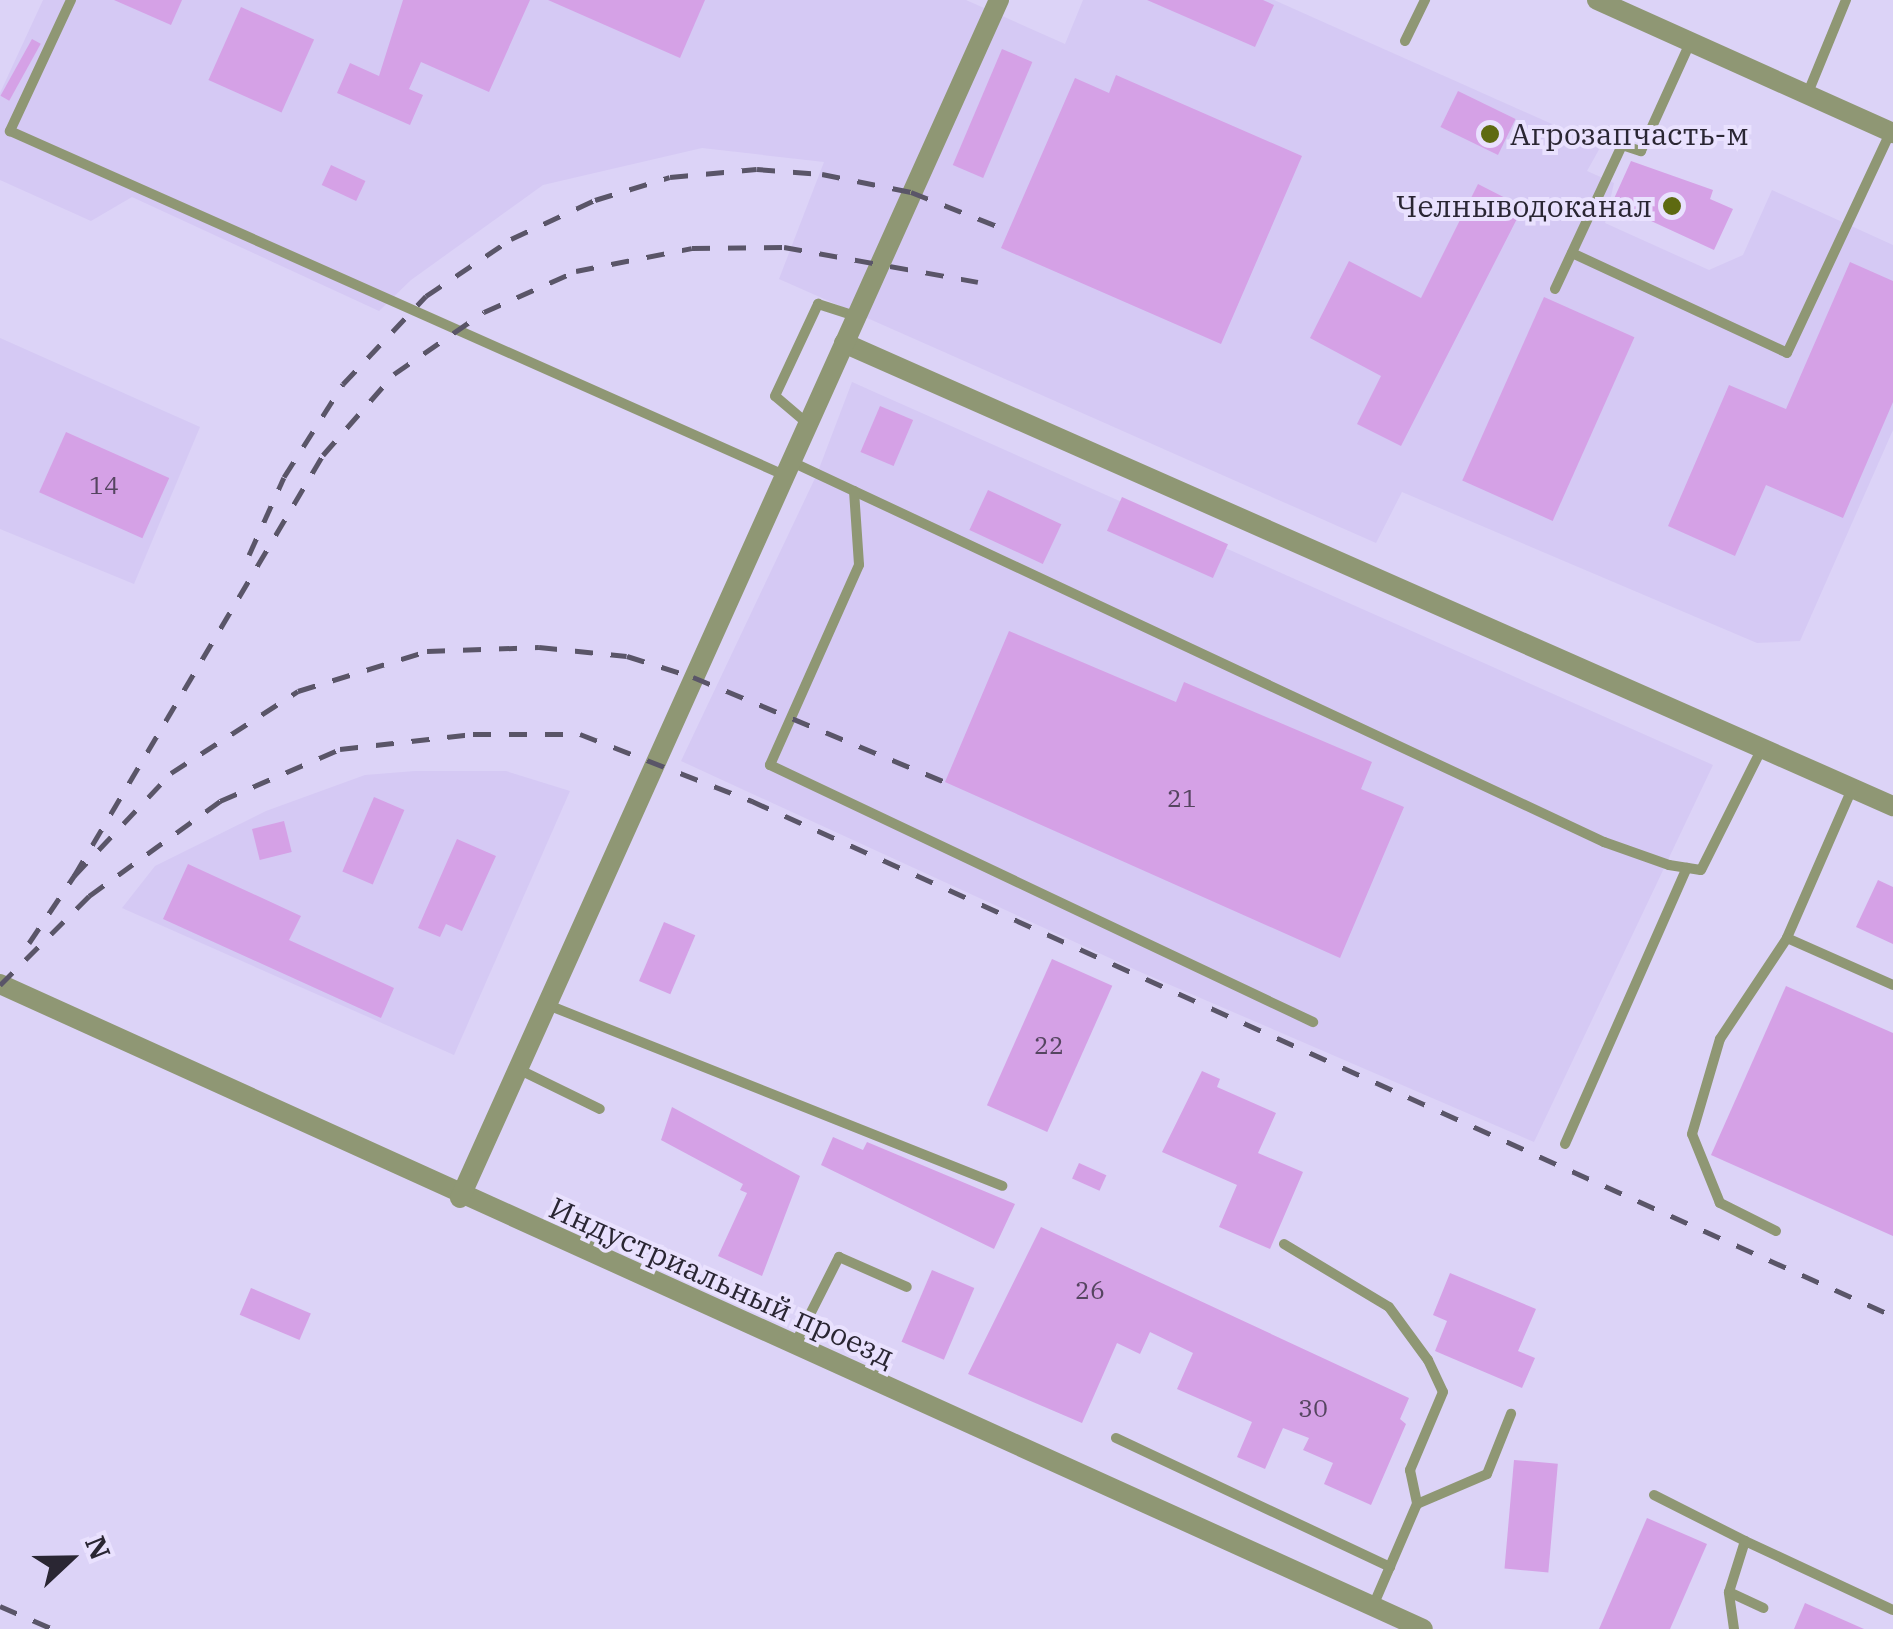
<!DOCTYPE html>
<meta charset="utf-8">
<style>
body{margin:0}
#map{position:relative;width:1893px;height:1629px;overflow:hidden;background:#dcd3f7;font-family:"IBM Plex Serif",serif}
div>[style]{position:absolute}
.built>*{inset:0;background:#d5c9f4}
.building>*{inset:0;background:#d5a1e6;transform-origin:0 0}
.lane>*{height:10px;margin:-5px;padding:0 5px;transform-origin:5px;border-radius:5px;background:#8f9774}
.street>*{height:20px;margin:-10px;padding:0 10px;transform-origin:10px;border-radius:10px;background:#8f9774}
.rail>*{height:5px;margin-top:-2.5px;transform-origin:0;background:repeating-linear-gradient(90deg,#5a5568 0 18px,transparent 0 36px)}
.dots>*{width:28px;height:28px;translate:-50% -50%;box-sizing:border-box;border:5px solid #e9e1fe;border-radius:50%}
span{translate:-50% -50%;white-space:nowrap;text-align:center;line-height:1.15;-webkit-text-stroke:8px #e9e1fe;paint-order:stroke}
.number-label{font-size:25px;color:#554560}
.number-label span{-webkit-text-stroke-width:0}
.poi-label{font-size:30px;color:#2a2633}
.left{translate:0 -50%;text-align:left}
.right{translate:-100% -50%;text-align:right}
.street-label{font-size:30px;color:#2a2633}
.north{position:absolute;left:20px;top:1509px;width:100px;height:100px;-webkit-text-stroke:8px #e9e1fe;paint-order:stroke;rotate:68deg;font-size:28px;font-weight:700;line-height:40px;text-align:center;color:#2a2633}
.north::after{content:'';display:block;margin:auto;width:35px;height:45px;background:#2a2633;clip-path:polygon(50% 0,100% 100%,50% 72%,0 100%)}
</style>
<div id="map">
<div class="built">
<i style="clip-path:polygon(43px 0,966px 0,1065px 44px,1083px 0,1274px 0,1601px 146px,1587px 171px,1614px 183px,1605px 223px,1709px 270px,1743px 255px,1772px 190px,1893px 245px,1893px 430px,1800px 641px,1757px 643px,1402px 492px,1376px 543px,779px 279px,824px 162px,702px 148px,543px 185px,411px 280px,379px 311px,132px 197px,91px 221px,0 180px,0 93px)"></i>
<i style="clip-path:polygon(0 338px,200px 427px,134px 584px,0 529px)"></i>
<i style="clip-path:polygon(852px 382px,1713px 765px,1534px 1142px,1138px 971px,681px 761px,817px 474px)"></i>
<i style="clip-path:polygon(415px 771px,506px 771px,570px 791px,454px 1055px,122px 908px,155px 866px,266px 811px,365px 775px)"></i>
</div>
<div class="building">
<i style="clip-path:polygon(114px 0,182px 0,171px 25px)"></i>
<i style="clip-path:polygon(403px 0,530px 0,489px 92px,421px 62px,409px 89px,423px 95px,410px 125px,337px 93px,350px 63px,379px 76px)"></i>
<i style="clip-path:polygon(548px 0,705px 0,680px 58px)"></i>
<i style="clip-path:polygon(1147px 0,1263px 0,1274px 5px,1255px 47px)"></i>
<i style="left:241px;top:7px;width:80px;height:80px;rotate:24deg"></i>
<i style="left:32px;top:39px;width:10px;height:65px;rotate:29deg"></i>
<i style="left:1002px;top:49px;width:33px;height:126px;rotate:23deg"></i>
<i style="clip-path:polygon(1116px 75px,1302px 156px,1221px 344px,1001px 248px,1075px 78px,1109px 93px)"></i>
<i style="left:1458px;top:91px;width:64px;height:40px;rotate:26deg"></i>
<i style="clip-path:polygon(1631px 161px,1713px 190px,1710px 199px,1733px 209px,1714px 250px,1612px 203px)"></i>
<i style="left:331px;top:165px;width:38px;height:22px;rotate:25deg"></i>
<i style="clip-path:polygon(1478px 184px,1523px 207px,1401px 446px,1357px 424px,1381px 376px,1310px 338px,1349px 261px,1421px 298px)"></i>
<i style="clip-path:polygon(1850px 262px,1893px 281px,1893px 402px,1843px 518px,1766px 485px,1735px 556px,1668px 526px,1729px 385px,1786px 409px)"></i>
<i style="left:1544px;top:297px;width:99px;height:201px;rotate:24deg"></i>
<i style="left:880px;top:406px;width:36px;height:50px;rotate:23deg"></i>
<i style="left:66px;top:432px;width:113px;height:66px;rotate:24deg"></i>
<i style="left:988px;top:490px;width:81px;height:44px;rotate:25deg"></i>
<i style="left:1122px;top:497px;width:116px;height:37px;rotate:24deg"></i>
<i style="clip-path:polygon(1009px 631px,1176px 702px,1184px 682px,1372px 762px,1361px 789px,1404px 807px,1340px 958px,945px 782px)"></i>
<i style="left:374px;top:797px;width:33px;height:81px;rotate:23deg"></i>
<i style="left:284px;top:821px;width:32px;height:33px;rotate:76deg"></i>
<i style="clip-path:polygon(457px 839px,496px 856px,462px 931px,446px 924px,440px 937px,418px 928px)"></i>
<i style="clip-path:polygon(188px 864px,301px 916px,289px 940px,394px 988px,381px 1018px,163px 919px)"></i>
<i style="clip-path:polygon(1878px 880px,1893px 887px,1893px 944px,1856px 927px)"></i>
<i style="left:664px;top:922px;width:34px;height:64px;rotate:23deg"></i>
<i style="left:1052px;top:959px;width:66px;height:160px;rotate:24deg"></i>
<i style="clip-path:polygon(1786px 986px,1893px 1033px,1893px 1236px,1711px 1155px)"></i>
<i style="clip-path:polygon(1202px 1071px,1220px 1079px,1217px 1087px,1276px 1113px,1258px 1153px,1303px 1172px,1270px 1249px,1219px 1227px,1237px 1185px,1162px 1152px)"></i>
<i style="clip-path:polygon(672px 1107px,800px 1176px,762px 1276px,718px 1256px,747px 1193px,740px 1190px,743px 1184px,661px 1140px)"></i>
<i style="clip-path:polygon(833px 1137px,863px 1150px,867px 1142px,1015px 1204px,994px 1249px,821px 1165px)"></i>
<i style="left:1079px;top:1163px;width:30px;height:17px;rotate:24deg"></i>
<i style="clip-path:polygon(1041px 1227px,1409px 1398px,1400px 1419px,1406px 1424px,1371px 1505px,1324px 1484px,1333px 1463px,1303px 1450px,1309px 1438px,1283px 1428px,1265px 1469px,1237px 1457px,1252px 1422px,1177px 1389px,1193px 1353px,1150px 1332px,1140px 1354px,1117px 1343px,1082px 1423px,968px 1374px)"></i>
<i style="left:932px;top:1270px;width:46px;height:78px;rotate:23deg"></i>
<i style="clip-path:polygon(1450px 1273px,1536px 1309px,1518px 1351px,1535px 1358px,1522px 1388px,1435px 1351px,1447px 1321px,1433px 1315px)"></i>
<i style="left:251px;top:1288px;width:65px;height:29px;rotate:23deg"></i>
<i style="left:1514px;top:1460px;width:44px;height:109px;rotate:5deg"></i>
<i style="clip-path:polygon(1647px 1518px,1707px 1544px,1670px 1629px,1599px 1629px)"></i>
<i style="clip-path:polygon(1805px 1603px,1864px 1629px,1794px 1629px)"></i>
</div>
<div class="lane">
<i style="left:71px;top:0;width:145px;rotate:115deg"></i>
<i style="left:10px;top:131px;width:847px;rotate:23.96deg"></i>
<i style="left:1405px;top:41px;width:46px;rotate:-64deg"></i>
<i style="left:1807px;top:95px;width:103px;rotate:-67.7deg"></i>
<i style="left:1572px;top:253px;width:237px;rotate:24.9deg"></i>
<i style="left:1787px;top:353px;width:243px;rotate:-64.9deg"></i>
<i style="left:1555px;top:289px;width:159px;rotate:-65deg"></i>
<i style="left:1622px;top:145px;width:20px;rotate:18deg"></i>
<i style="left:1641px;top:151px;width:119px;rotate:-65.6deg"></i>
<i style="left:808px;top:424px;width:43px;rotate:-139.7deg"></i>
<i style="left:775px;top:396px;width:102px;rotate:-64.9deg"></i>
<i style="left:818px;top:304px;width:40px;rotate:18deg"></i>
<i style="left:792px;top:462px;width:897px;rotate:25.08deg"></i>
<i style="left:1604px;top:842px;width:69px;rotate:19.5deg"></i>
<i style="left:1669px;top:865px;width:32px;rotate:9deg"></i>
<i style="left:1701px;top:870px;width:136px;rotate:-63.4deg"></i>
<i style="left:854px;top:491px;width:74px;rotate:86.1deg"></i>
<i style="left:859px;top:565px;width:219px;rotate:114deg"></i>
<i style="left:770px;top:765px;width:601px;rotate:25.33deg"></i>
<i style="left:1852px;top:789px;width:163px;rotate:113.6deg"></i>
<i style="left:1787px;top:938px;width:116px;rotate:23.9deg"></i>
<i style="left:548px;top:1005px;width:489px;rotate:21.7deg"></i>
<i style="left:518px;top:1069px;width:91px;rotate:26deg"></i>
<i style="left:1565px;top:1144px;width:302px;rotate:-66.2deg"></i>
<i style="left:1776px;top:1231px;width:63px;rotate:-153.4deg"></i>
<i style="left:1720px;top:1203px;width:74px;rotate:-112.1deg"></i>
<i style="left:1692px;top:1134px;width:99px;rotate:-73.6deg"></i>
<i style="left:1720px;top:1039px;width:121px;rotate:-56.4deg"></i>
<i style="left:1284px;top:1244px;width:122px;rotate:31deg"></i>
<i style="left:1389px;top:1307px;width:66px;rotate:53.7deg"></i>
<i style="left:1428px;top:1360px;width:35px;rotate:65deg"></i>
<i style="left:1443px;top:1392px;width:85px;rotate:112.9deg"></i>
<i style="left:1410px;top:1470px;width:35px;rotate:78deg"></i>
<i style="left:794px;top:1346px;width:100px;rotate:-63.2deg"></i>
<i style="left:839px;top:1257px;width:74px;rotate:23.8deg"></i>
<i style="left:1116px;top:1438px;width:303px;rotate:25.2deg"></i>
<i style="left:1654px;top:1495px;width:102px;rotate:26.8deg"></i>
<i style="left:1729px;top:1592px;width:53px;rotate:-72.6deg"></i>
<i style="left:1745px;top:1541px;width:163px;rotate:25deg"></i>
<i style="left:1373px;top:1606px;width:111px;rotate:-66.7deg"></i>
<i style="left:1417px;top:1504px;width:76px;rotate:-23.2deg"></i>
<i style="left:1487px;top:1474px;width:65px;rotate:-68.2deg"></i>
<i style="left:1734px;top:1629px;width:37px;rotate:-98deg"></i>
<i style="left:1729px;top:1592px;width:38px;rotate:25deg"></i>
</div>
<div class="street">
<i style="left:1597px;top:0;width:325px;rotate:24.2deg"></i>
<i style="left:844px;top:343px;width:1147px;rotate:23.82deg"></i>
<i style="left:0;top:984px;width:1562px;rotate:24.38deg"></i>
<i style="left:460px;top:1198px;width:1314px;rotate:-65.78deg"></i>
</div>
<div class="rail">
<i style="left:249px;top:555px;width:85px;rotate:-65.8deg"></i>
<i style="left:284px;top:477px;width:110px;rotate:-57.6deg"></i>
<i style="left:343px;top:384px;width:121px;rotate:-46.7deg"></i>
<i style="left:426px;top:296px;width:102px;rotate:-33.8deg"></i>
<i style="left:511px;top:239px;width:93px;rotate:-24.9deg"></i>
<i style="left:595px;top:200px;width:78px;rotate:-17deg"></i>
<i style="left:670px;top:177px;width:87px;rotate:-5.3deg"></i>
<i style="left:757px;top:169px;width:65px;rotate:4.4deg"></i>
<i style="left:822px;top:174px;width:91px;rotate:11.4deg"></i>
<i style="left:911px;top:192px;width:103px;rotate:21.6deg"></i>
<i style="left:74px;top:876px;width:489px;rotate:-59.4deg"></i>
<i style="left:323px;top:455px;width:108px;rotate:-48.8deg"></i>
<i style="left:394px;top:374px;width:109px;rotate:-34.6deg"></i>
<i style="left:484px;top:312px;width:101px;rotate:-24deg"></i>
<i style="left:576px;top:271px;width:118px;rotate:-11.2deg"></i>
<i style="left:692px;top:248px;width:92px;rotate:-0.6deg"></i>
<i style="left:784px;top:247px;width:197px;rotate:10.2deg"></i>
<i style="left:29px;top:943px;width:81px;rotate:-56.1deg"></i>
<i style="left:74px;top:876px;width:141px;rotate:-46.7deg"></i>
<i style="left:171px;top:773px;width:151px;rotate:-32.8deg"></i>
<i style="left:298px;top:691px;width:135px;rotate:-17.2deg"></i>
<i style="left:427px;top:651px;width:112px;rotate:-2deg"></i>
<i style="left:539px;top:647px;width:88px;rotate:5.8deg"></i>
<i style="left:627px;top:656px;width:69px;rotate:17.7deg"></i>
<i style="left:693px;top:677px;width:273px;rotate:22.6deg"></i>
<i style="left:0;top:985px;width:126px;rotate:-45deg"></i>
<i style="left:89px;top:896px;width:162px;rotate:-35.9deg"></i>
<i style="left:220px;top:801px;width:131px;rotate:-23.4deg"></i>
<i style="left:340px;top:749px;width:134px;rotate:-6.4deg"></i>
<i style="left:473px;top:734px;width:107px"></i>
<i style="left:580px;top:734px;width:185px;rotate:21.3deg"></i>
<i style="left:752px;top:801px;width:1252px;rotate:24.29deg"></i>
<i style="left:0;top:1606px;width:58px;rotate:23.5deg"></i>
</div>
<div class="dots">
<i style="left:1490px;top:134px;background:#5e6a11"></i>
<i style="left:1672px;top:206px;background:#5e6a11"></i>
</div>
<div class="number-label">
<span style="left:104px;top:485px">14</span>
<span style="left:1182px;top:798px">21</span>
<span style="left:1049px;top:1045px">22</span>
<span style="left:1090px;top:1290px">26</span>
<span style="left:1313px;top:1408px">30</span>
</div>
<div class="poi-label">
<span class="left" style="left:1510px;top:134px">Агрозапчасть-м</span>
<span class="right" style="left:1652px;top:206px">Челныводоканал</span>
</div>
<div class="street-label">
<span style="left:722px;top:1282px;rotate:24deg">Индустриальный проезд</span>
</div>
<div class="north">N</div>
</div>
